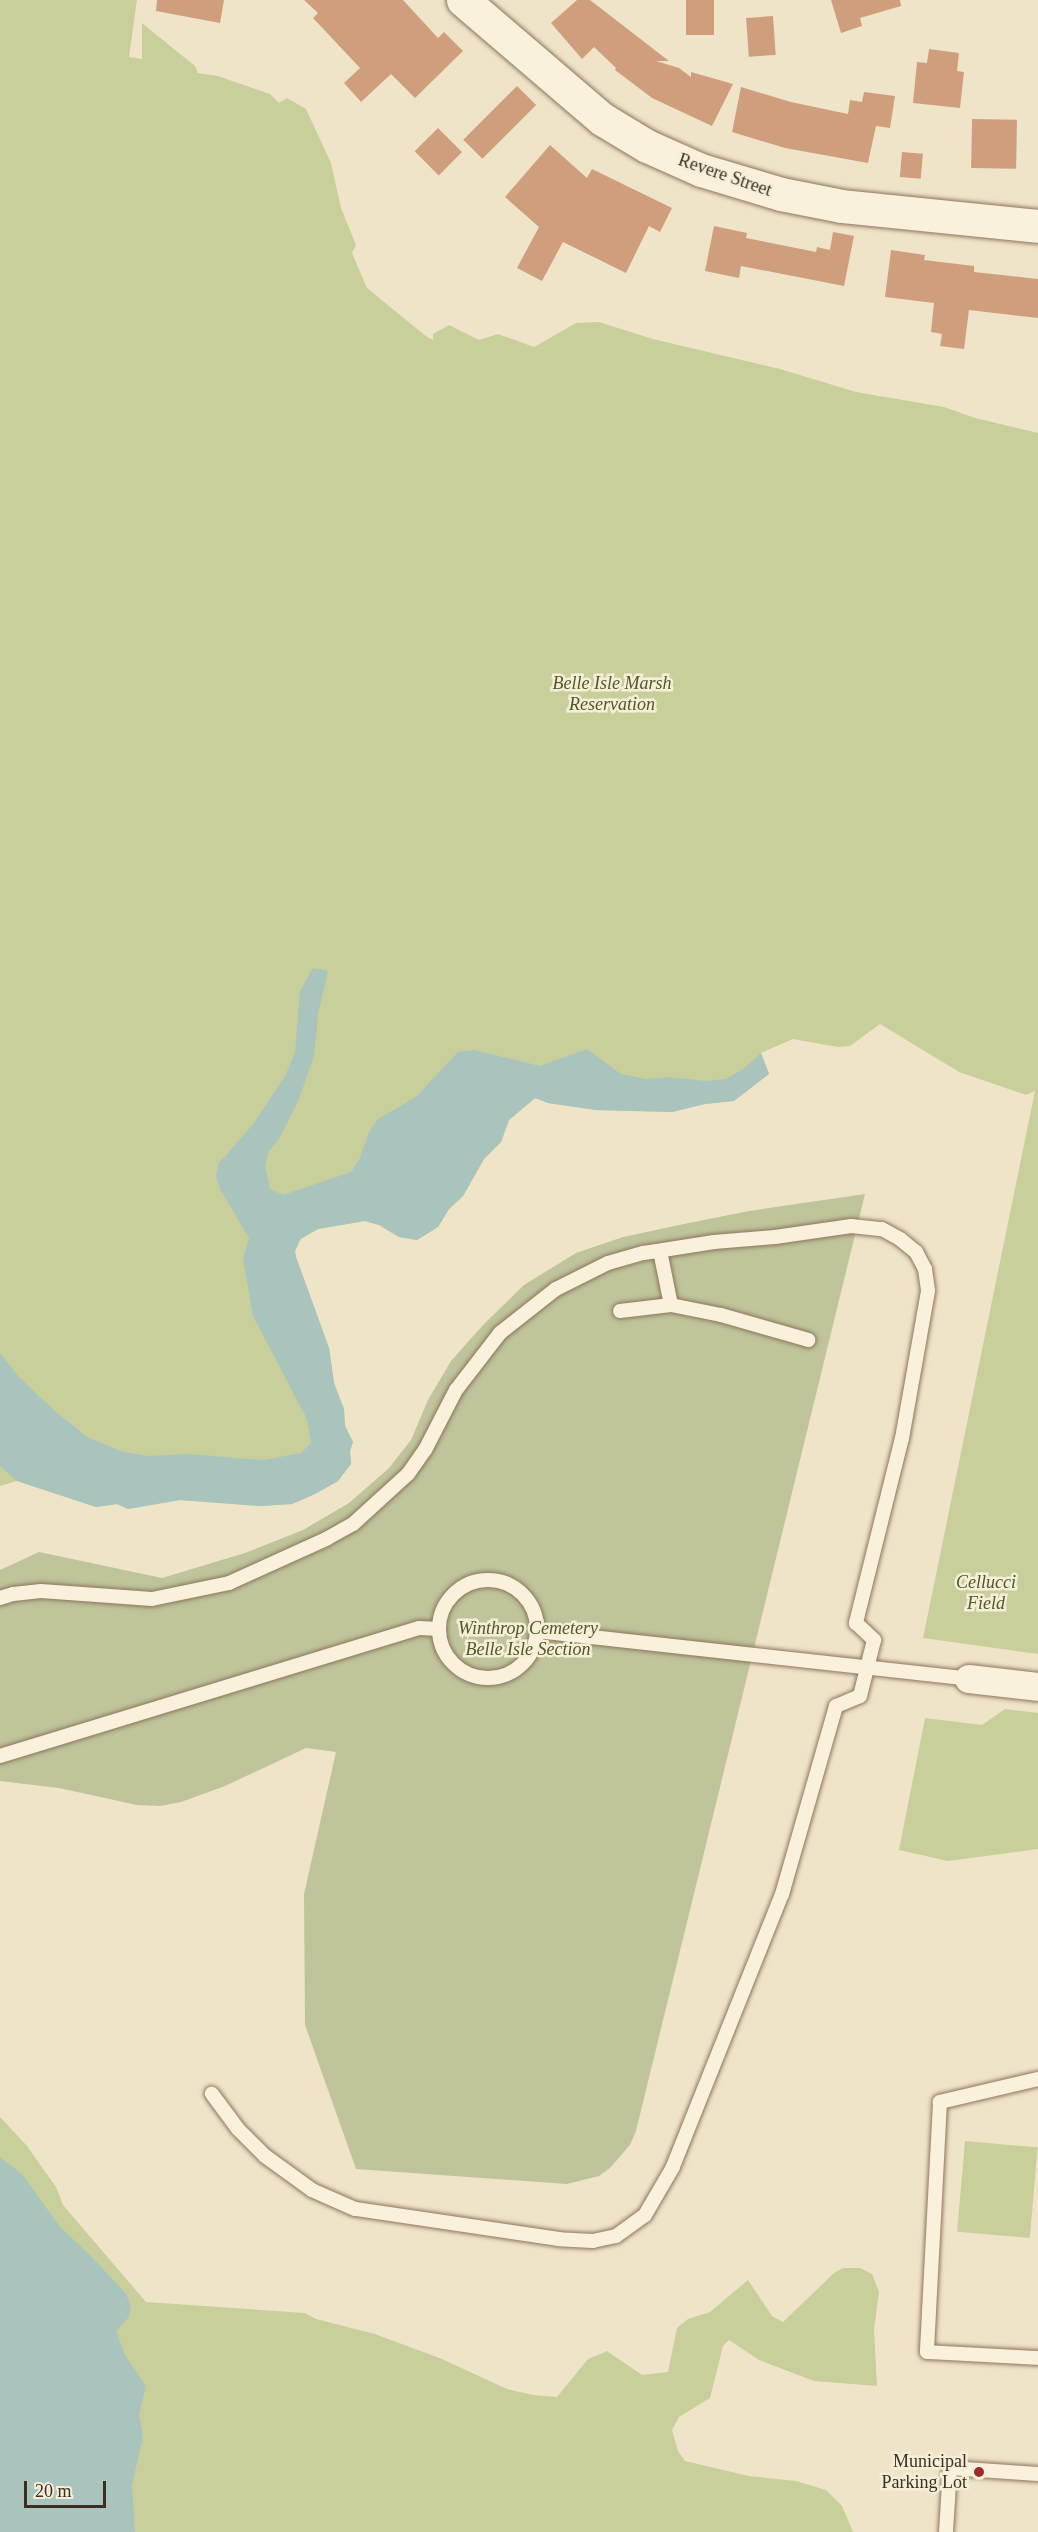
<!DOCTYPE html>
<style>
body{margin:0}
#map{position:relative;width:1038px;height:2532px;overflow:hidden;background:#f0e4c8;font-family:Georgia,serif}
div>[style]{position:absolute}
.green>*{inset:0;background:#c9cf9b;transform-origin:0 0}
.cemetery>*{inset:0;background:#bfc49a}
.water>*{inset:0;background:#a9c4bc}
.building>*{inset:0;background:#cf9f7d;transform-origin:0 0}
.roads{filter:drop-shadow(0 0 2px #8d765c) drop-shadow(0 0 2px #8d765c)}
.lane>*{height:14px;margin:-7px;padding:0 7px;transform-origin:7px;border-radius:7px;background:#faf1dc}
.lane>.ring{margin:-7px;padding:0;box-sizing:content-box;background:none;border:14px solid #faf1dc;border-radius:50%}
.street>*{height:28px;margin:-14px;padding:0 14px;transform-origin:14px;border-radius:14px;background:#faf1dc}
.secondary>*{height:33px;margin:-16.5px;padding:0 16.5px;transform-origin:16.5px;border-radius:16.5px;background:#faf1dc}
.dots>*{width:16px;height:16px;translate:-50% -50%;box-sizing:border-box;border:3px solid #f7eed8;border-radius:50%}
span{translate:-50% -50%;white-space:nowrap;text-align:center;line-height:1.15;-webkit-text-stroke:5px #f7eed8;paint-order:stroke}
.street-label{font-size:18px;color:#3d2e20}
.park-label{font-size:18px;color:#4d5a26;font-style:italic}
.poi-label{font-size:18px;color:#3d2e20}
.right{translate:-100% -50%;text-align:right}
.scale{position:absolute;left:24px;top:2481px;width:82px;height:27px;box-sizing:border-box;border:3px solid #3d2e20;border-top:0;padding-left:8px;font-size:18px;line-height:21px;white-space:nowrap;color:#3d2e20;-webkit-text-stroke:4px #f7eed8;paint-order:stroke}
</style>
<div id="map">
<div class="green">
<i style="clip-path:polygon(0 0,137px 0,129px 57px,142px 59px,142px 23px,195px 66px,198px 73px,218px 76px,270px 94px,279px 103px,287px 98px,306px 109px,331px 163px,341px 208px,356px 245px,352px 253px,367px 288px,427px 337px,433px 340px,433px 334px,449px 325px,479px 340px,498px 334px,534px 347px,576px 323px,599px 322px,653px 339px,780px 369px,856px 392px,944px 407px,975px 418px,1038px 433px,1038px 1654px,923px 1638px,1035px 1091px,1026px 1095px,959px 1072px,880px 1024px,850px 1046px,838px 1047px,793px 1039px,761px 1053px,769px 1074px,734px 1101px,705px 1104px,672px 1112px,596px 1110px,548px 1103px,535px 1098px,509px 1120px,501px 1142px,484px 1159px,463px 1196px,449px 1209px,438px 1227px,417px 1240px,399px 1237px,379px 1225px,365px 1221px,318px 1229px,301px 1239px,295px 1251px,296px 1257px,329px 1348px,334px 1383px,344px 1409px,345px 1426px,353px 1442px,350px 1451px,351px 1464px,338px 1481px,315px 1494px,292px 1504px,261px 1506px,180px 1500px,128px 1509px,117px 1504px,96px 1507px,17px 1481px,0 1486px)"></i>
<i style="clip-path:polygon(1005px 1709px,1038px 1713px,1038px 1849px,948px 1861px,899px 1850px,925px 1718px,982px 1725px)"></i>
<i style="clip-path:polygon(0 2117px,27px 2146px,56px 2187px,63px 2205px,146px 2302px,305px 2313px,316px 2319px,375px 2334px,442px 2359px,507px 2389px,533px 2395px,557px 2397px,588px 2359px,607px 2351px,642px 2375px,668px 2372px,677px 2328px,688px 2319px,710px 2312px,748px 2280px,772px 2316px,783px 2322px,834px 2273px,843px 2268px,860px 2268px,872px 2274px,879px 2292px,874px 2329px,877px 2386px,814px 2381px,759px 2360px,729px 2340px,723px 2346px,710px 2398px,679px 2417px,672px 2430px,678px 2451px,685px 2461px,749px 2476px,796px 2481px,826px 2490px,842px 2506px,853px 2532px,0 2532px)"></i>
<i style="left:965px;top:2141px;width:73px;height:91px;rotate:5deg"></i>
</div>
<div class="cemetery">
<i style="clip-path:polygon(865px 1194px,636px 2131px,630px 2145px,610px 2168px,599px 2176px,567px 2184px,356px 2169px,305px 2025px,304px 1894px,336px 1752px,306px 1748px,225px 1786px,181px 1802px,160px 1806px,137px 1805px,59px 1788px,0 1781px,0 1570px,39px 1552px,162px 1578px,245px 1553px,303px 1530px,349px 1503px,389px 1468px,411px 1440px,428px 1400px,451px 1361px,484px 1324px,524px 1285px,576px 1253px,623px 1237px,684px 1224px,749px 1211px)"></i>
</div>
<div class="water">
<i style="clip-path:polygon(313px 968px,328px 971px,318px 1014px,314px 1056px,299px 1099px,279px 1139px,269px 1151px,265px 1165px,270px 1189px,283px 1195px,351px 1172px,359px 1160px,369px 1132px,378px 1119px,416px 1097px,458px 1052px,474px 1050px,540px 1066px,587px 1049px,621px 1074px,646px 1079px,669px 1077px,706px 1081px,726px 1079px,743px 1069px,761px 1053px,769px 1074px,734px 1101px,705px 1104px,672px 1112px,596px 1110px,548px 1103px,535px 1098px,509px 1120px,501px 1142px,484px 1159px,463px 1196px,449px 1209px,438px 1227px,417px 1240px,399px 1237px,379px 1225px,365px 1221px,318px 1229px,300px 1239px,295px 1251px,296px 1257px,329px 1348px,334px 1383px,344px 1409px,345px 1426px,353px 1442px,350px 1451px,351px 1464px,338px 1481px,315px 1494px,292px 1504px,261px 1506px,180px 1500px,128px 1509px,117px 1504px,96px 1507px,17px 1481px,0 1466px,0 1353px,18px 1376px,56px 1412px,87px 1437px,123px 1452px,149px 1456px,189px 1454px,263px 1460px,301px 1453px,311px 1443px,307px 1419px,253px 1316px,243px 1259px,249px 1238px,220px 1189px,216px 1176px,219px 1163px,254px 1123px,285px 1076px,295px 1053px,300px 991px)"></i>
<i style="clip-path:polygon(0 2157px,22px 2174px,60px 2227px,90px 2255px,126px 2294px,131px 2306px,129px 2317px,116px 2331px,125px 2355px,146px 2386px,139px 2415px,143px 2437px,132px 2485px,135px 2532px,0 2532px)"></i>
</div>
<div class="building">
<i style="clip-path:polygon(157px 0,224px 0,220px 23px,156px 11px)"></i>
<i style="clip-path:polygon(304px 0,403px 0,438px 38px,444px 32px,463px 51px,415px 98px,391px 74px,361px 102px,344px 83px,360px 68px,313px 18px,318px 13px)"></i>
<i style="clip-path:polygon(577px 0,590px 0,669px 61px,656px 61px,679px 68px,691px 77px,691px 72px,733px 84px,712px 126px,652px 98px,615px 70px,616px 68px,594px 47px,582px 59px,551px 23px)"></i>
<i style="left:686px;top:0;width:28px;height:35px"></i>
<i style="clip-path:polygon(831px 0,900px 0,901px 6px,860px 18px,862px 26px,841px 33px)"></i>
<i style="left:773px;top:16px;width:39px;height:27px;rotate:86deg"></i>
<i style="clip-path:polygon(929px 49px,959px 53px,957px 71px,964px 72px,960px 108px,913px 103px,917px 62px,927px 63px)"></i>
<i style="left:517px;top:86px;width:27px;height:76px;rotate:45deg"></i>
<i style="clip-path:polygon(741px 87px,791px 102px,848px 114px,850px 100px,862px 102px,864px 92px,895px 96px,890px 128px,876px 126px,868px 163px,785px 148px,732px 132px)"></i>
<i style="left:972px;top:119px;width:45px;height:49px;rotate:1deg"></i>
<i style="left:438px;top:128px;width:34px;height:33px;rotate:45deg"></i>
<i style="clip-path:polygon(550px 145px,587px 178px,592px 169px,672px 208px,660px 232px,649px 226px,626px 273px,563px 242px,542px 281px,517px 268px,539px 227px,505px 197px)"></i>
<i style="left:902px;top:152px;width:21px;height:25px;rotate:5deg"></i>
<i style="clip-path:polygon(714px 226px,747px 233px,746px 238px,816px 252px,817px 247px,830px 250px,833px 232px,854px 236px,844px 286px,741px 266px,739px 278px,705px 271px)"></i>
<i style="clip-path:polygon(891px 250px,925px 255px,924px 260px,974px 266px,974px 272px,1038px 279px,1038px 318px,969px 310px,964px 349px,940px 346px,942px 334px,931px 332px,934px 303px,885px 297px)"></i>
</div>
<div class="roads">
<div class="lane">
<i style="left:660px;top:1251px;width:55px;rotate:78.5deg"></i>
<i style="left:620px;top:1311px;width:51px;rotate:-6.7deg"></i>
<i style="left:671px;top:1305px;width:51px;rotate:11.3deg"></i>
<i style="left:721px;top:1315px;width:91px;rotate:16deg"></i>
<i class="ring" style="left:439px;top:1580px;width:84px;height:84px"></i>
<i style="left:0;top:1598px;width:14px;rotate:-17deg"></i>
<i style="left:13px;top:1594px;width:28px;rotate:-6deg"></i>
<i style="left:41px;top:1591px;width:111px;rotate:4.1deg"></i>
<i style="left:152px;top:1599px;width:79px;rotate:-11.7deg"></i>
<i style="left:229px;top:1583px;width:107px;rotate:-24.4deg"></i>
<i style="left:326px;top:1539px;width:31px;rotate:-29deg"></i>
<i style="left:353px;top:1524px;width:74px;rotate:-42.3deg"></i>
<i style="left:408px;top:1474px;width:29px;rotate:-55deg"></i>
<i style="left:425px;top:1450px;width:68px;rotate:-62.7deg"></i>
<i style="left:456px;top:1390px;width:72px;rotate:-52.3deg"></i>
<i style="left:500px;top:1333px;width:71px;rotate:-38.2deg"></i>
<i style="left:556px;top:1289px;width:58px;rotate:-26.6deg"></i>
<i style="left:608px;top:1263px;width:37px;rotate:-16deg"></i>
<i style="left:644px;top:1253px;width:71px;rotate:-8.9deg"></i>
<i style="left:714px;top:1242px;width:61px;rotate:-4.7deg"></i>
<i style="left:775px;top:1237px;width:77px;rotate:-8.2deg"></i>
<i style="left:851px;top:1226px;width:31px;rotate:6deg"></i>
<i style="left:882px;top:1229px;width:21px;rotate:29deg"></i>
<i style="left:900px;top:1239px;width:21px;rotate:39deg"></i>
<i style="left:916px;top:1252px;width:19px;rotate:62deg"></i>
<i style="left:925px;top:1269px;width:22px;rotate:82deg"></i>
<i style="left:928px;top:1291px;width:149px;rotate:100deg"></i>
<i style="left:902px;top:1438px;width:191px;rotate:104deg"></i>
<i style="left:856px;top:1623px;width:25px;rotate:43deg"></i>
<i style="left:874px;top:1640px;width:58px;rotate:104deg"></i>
<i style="left:860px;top:1696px;width:26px;rotate:157deg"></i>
<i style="left:836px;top:1706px;width:196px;rotate:106deg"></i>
<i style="left:782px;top:1894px;width:294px;rotate:111.8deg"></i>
<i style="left:673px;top:2167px;width:56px;rotate:120.3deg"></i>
<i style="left:645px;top:2215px;width:36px;rotate:144deg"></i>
<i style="left:616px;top:2236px;width:24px;rotate:168deg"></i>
<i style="left:593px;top:2241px;width:34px;rotate:-177deg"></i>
<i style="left:559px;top:2239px;width:206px;rotate:-171.6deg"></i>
<i style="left:355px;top:2209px;width:47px;rotate:-156.2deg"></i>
<i style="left:312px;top:2190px;width:58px;rotate:-144.1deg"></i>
<i style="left:265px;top:2156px;width:38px;rotate:-135deg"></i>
<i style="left:238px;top:2129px;width:44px;rotate:-126.6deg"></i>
<i style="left:537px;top:1631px;width:435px;rotate:6.3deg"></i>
<i style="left:0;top:1756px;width:438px;rotate:-17deg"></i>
<i style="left:419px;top:1628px;width:20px;rotate:3deg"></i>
<i style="left:1038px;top:2079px;width:101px;rotate:166.8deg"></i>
<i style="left:940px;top:2102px;width:250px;rotate:93deg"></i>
<i style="left:927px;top:2352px;width:111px;rotate:3.1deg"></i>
<i style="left:946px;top:2532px;width:64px;rotate:-86.4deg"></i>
<i style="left:950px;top:2468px;width:88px;rotate:3.9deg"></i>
</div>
<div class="street">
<i style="left:969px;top:1679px;width:69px;rotate:6.6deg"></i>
</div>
<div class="secondary">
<i style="left:463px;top:0;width:183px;rotate:40.6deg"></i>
<i style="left:602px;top:119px;width:52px;rotate:31deg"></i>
<i style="left:647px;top:146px;width:59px;rotate:24deg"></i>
<i style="left:701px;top:170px;width:84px;rotate:16.7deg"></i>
<i style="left:781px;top:194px;width:62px;rotate:11.1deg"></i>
<i style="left:842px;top:206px;width:197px;rotate:5.8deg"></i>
</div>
</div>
<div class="dots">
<i style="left:979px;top:2472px;background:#9e2a2b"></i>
</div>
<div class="street-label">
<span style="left:725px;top:175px;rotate:19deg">Revere Street</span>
</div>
<div class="park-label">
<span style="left:612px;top:694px">Belle Isle Marsh<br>Reservation</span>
<span style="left:986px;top:1593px">Cellucci<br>Field</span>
<span style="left:528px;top:1639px">Winthrop Cemetery<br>Belle Isle Section</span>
</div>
<div class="poi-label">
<span class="right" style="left:967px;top:2472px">Municipal<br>Parking Lot</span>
</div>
<div class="scale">20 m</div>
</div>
